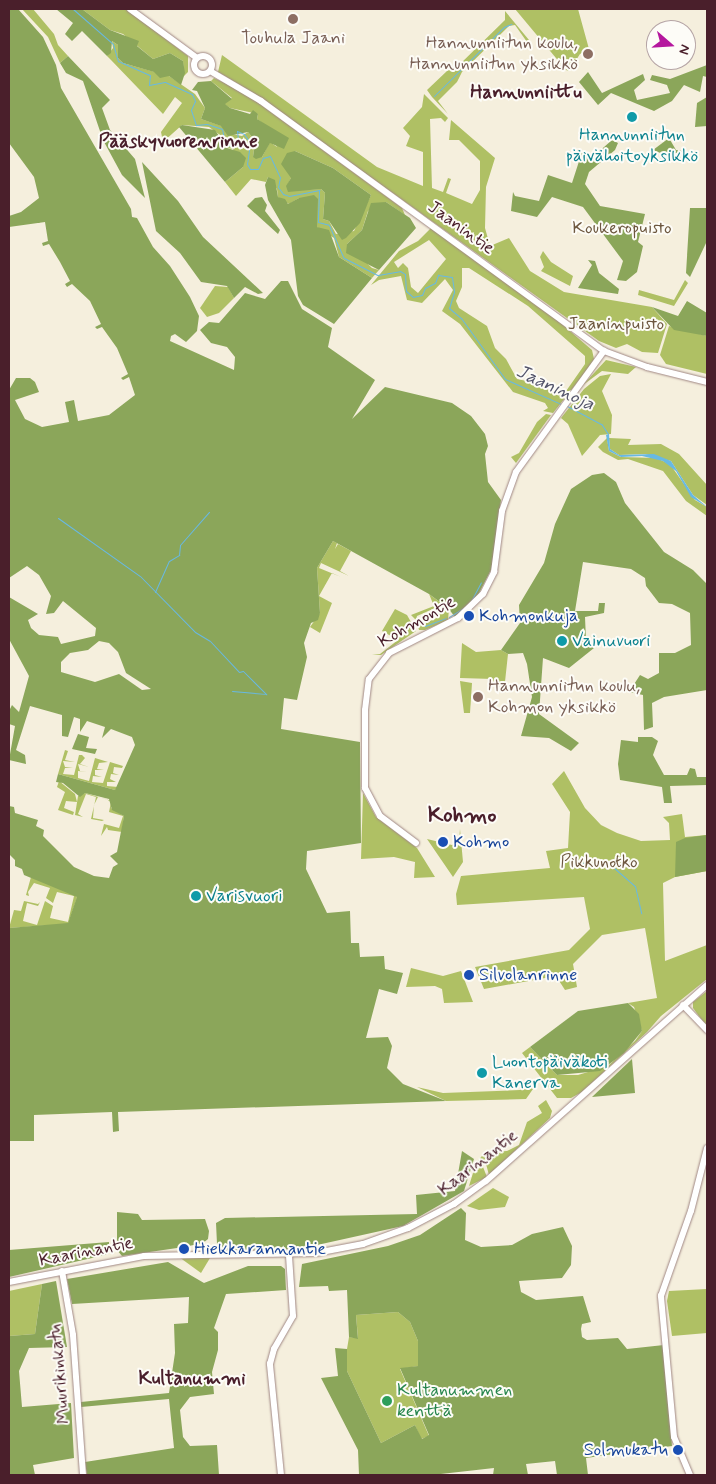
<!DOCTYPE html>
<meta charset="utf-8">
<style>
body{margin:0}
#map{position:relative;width:716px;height:1484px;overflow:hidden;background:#f5efdd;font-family:Mynerve,sans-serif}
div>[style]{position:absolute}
.green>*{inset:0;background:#afc064}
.forest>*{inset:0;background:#8ba65a}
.water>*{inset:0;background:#68b9e3}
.stream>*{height:1px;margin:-0.5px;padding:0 0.5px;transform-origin:0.5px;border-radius:0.5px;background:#68b9e3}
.roads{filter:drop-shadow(0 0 1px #a08784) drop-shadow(0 0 1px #a08784)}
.secondary>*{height:6px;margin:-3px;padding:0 3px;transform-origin:3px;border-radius:3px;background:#fff}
.secondary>.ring{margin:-3px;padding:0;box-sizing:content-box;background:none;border:6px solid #fff;border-radius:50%}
.dots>*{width:14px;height:14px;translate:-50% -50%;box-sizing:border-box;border:2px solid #fdfcf7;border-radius:50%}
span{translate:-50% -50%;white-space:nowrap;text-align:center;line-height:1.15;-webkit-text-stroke:4px #fdfcf7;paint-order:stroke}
.education-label{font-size:18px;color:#785e54}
.right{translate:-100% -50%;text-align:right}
.left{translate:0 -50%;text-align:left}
.culture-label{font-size:18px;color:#0d838f}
.street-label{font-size:18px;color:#4a1f2b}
.park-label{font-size:18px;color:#6d573f}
.transit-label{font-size:18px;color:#164399}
.leisure-label{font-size:18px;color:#27864d}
.neighbourhood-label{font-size:19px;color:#4a1f2b;font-weight:700}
.water-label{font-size:19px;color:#54556b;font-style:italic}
.district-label{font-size:22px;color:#4a1f2b;font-weight:700}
.frame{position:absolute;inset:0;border:10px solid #4a1f2b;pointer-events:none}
.north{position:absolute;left:646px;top:20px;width:50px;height:50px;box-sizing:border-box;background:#fdfcf7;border:1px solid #b5a4a5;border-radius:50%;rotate:109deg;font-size:14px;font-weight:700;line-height:20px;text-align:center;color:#4a1f2b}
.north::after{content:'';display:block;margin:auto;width:18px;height:22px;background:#b5179e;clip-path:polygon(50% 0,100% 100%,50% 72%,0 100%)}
</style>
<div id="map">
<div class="green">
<i style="clip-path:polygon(22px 9px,33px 9px,54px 34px,58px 45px,68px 56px,60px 63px,48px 37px)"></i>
<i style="clip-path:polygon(82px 9px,126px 9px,188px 56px,188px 72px,184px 76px,183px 61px,170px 53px,153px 59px,123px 34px,110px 30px)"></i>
<i style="clip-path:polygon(515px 9px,578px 9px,589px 49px,580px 54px,569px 71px,566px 70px)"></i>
<i style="clip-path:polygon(505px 11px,529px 40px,527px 42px,515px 25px,509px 26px,462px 72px,457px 82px,438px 101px,448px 114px,432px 97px,427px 90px,447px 71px,457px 67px,505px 20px)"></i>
<i style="clip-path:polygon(evenodd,112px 41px,118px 45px,118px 58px,123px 63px,169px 76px,195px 94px,205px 108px,201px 119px,222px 126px,231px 134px,242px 136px,248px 132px,255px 141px,253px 157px,262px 157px,270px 142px,277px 147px,265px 125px,257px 119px,258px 114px,230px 108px,224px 104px,232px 98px,211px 81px,214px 78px,242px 91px,402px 208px,405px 215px,386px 202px,368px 211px,362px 230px,347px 244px,372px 268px,379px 270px,372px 278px,339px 257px,334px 238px,317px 227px,316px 214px,299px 198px,289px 204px,278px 197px,277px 189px,268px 177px,266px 182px,251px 179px,236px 196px,225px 182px,243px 167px,233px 149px,227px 148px,220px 135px,209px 127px,182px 125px,163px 142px,161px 132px,182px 103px,175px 97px,163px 114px,111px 60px,107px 56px,113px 48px,112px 41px,295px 151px,333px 168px,371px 195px,354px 231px,336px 234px,329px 221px,323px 219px,325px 193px,321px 189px,297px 190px,287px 186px,291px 178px,295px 151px)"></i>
<i style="clip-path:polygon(222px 55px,377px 167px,423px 186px,423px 152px,406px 146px,410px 136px,403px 128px,422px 107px,424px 94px,448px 118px,445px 122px,441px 118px,430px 119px,432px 188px,443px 192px,448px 178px,451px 179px,446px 193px,472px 204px,480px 190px,480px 161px,459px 140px,449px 140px,451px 120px,495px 158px,486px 187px,485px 228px,490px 246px,509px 238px,530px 271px,564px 292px,652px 307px,667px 324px,658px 353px,642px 352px,627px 344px,616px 348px,599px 341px,252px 92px,218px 72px)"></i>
<i style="clip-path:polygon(evenodd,431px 228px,542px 307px,592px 350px,594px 359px,591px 365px,553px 413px,543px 411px,548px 408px,545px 403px,513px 392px,460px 324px,442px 311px,453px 290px,445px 279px,422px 303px,407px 300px,401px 276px,379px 280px,371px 285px,399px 251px,418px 241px,431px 228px,429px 240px,446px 259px,418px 293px,411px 287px,408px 268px,403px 263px,398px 268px,394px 262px,429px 240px,431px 228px,462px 268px,469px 268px,528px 306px,585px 356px,585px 364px,564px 394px,555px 395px,541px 384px,517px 379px,506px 359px,495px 348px,487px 326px,459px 308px,456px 301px,462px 287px,462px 268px)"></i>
<i style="clip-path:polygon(543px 251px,551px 262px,573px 276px,570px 286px,541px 271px,544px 267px,540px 257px)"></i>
<i style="clip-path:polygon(685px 280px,688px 283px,674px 306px,638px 295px,639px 290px,674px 300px)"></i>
<i style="clip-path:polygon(215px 286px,228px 287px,234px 298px,219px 313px,207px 317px,200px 308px)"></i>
<i style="clip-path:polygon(669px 326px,707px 336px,707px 374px,666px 364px,660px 355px)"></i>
<i style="clip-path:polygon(606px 360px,636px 367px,628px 374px,602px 371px,583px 385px)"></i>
<i style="clip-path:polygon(611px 374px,602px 391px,612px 415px,611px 434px,600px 435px,582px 456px,568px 424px,561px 418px,584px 389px,600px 376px)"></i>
<i style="clip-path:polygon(546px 414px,551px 415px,516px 463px,511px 457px,519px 453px,537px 422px)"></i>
<i style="clip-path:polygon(607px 438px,609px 451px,621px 457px,656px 458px,670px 464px,695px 500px,707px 507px,707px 516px,686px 501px,663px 471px,628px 459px,618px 460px,603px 452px,598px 447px)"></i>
<i style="clip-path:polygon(609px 438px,631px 439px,628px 445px,661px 444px,679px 454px,707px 485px,707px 505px,693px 495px,671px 461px,645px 454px,619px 455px,610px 449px)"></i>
<i style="clip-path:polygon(333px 541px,337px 543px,335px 549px,338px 544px,351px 551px,340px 571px,349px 576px,321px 563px,319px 568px,341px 577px,332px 573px,319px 596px,332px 603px,320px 633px,310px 627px,320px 613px,317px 568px)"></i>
<i style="clip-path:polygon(429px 594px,449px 609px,448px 620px,425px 630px,419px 630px,417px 623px,421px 625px,439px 617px,435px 608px,417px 616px,416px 620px,411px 615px,434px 606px)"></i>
<i style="clip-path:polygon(395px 609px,407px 615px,416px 631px,381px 655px,372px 655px,380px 654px,398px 640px,382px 631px)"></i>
<i style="clip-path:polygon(462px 643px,476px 652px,501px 650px,508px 654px,504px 691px,494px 684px,493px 679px,460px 678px)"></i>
<i style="clip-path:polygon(460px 681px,472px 683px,470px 713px,464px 713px)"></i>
<i style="clip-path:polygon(65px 750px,68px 751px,65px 760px,75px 762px,63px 761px,65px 767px,73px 768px,65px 768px,63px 774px,74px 775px,79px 755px,82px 755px,85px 758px,80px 764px,89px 767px,78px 764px,80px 771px,87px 772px,78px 771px,78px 778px,89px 781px,95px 758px,108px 762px,99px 763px,97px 769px,104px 770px,95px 770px,95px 775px,102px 777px,93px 776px,92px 782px,103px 783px,110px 762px,123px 766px,122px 768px,114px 767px,113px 773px,119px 775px,111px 774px,110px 779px,116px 782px,107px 782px,107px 786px,118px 787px,115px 790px,58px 774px)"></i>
<i style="clip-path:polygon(564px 771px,585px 808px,601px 825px,617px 833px,641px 841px,670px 840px,669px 823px,663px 817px,682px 814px,685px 837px,707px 835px,707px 871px,675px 877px,663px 883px,665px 961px,707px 945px,707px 979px,661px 1016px,647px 1032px,582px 1092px,571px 1098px,557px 1098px,522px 1053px,530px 1047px,557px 1075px,578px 1075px,608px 1066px,635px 1041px,642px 1031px,634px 1007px,628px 1003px,657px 998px,645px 928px,602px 935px,573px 964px,577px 987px,565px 990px,556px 976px,484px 989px,475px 967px,569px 950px,590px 929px,584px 897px,457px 905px,456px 894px,461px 876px,550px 868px,546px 851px,568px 848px,570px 812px,552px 784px)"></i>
<i style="clip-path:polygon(59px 781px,75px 794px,77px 802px,66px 801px,64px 808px,74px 812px,73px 815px,58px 810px,65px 792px,57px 787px)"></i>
<i style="clip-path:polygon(85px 793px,112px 801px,111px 808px,124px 816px,122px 832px,108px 830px,107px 827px,101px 836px,104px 824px,119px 828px,123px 816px,109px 812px,111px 802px,106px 799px,98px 797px,94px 805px,93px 818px,104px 820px,102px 821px,91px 819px,96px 797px,86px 794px,78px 814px,83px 817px,75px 815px,78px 796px)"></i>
<i style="clip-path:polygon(363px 793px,376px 817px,417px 848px,435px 877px,414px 878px,415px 862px,394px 857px,361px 859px)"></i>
<i style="clip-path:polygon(460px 829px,463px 862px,453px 877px,427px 839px,452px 845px,459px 841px)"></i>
<i style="clip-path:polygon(31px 877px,76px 894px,77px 898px,68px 924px,9px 928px,14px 910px,21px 911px,24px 901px,38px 904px,40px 902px,38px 906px,27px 903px,23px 921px,37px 925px,45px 901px,53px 906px,50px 918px,68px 922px,74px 896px,57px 892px,53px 903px,46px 898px,50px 888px,34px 883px,28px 892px,29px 896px,26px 895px)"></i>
<i style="clip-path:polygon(411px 968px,443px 976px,461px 971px,473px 1002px,444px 1003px,442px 989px,435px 986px,406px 987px)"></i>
<i style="clip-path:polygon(707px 991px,707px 1027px,693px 1008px,693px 1002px)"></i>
<i style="clip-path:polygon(528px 1084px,533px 1089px,526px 1099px,446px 1101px,417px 1087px,443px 1093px,520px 1090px)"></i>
<i style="clip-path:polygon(546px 1100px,552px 1111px,550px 1118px,489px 1175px,486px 1164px,489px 1152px,507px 1151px,519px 1145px,527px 1122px,542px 1113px,538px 1106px)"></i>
<i style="clip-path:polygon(482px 1156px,486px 1156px,483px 1167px,487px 1177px,469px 1186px,476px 1163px)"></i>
<i style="clip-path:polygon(493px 1188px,509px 1197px,505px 1207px,479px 1210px,467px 1206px)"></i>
<i style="clip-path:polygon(179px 1257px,210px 1258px,201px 1273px)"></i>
<i style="clip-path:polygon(42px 1284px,35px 1334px,9px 1336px,9px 1291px)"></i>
<i style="clip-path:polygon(707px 1289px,707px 1333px,672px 1336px,667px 1301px,669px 1291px)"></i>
<i style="clip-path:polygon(398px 1312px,410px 1322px,418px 1341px,418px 1366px,400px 1369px,429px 1436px,421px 1439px,415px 1425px,381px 1443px,347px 1371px,347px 1349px,349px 1337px,358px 1338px,356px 1315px)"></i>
</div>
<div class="forest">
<i style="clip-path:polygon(evenodd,9px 9px,18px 9px,43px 37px,56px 65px,61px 88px,131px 209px,132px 217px,137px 218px,153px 247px,170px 266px,190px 297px,199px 316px,197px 331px,186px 342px,175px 334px,171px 336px,170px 341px,234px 370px,235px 357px,227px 347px,211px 343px,200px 330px,209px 322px,219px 323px,245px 293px,265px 299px,281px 281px,288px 281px,302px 309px,332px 328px,328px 347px,375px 380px,352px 419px,385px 387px,452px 403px,471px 416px,485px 434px,488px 446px,485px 454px,488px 482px,501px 500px,492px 568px,477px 597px,455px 617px,448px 608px,429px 594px,333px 541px,317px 568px,320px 613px,318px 620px,311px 623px,304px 643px,307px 657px,297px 700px,284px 698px,281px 729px,360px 742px,361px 843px,307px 851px,306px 869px,327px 913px,350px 911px,351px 943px,359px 943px,360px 957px,384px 956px,385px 969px,403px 973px,397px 994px,379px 989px,366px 1038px,388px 1037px,392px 1046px,387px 1068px,403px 1084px,446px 1101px,118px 1112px,119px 1131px,113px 1132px,112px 1112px,34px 1115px,34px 1141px,9px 1141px,9px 928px,68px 923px,77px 897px,24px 875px,22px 869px,15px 866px,15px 860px,9px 854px,9px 806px,14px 807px,15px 813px,38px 820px,36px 826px,44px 830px,43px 836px,74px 867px,94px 876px,109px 878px,113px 867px,118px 864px,110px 856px,117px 852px,124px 816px,112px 810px,109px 799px,85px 793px,80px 797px,63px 783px,56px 782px,58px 774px,115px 790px,135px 745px,132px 737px,111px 729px,102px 738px,105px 727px,87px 721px,80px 732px,80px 719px,74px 717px,68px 737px,62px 736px,62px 715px,30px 706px,16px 750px,25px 755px,26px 764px,9px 760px,15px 726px,9px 724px,9px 711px,12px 705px,19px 712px,29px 676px,9px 639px,9px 597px,38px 614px,28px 620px,31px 628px,39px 635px,58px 637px,61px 644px,95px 636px,96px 628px,63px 601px,54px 613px,46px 614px,51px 596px,39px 575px,27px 566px,9px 578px,9px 390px,16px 378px,30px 378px,35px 382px,39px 392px,15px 400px,25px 419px,42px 427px,69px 422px,65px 402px,74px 400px,78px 421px,109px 415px,135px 395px,129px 377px,123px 380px,121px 378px,128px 374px,117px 348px,102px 327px,97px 329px,95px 327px,101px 324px,90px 301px,72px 284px,67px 287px,65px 284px,70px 281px,60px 262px,49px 244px,43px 246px,42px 243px,48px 241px,45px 222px,9px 227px,9px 216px,21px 212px,39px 198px,34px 177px,9px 143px,9px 9px,99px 641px,109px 643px,118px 652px,126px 673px,151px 689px,142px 690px,119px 674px,95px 682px,61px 672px,61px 662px,70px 653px,88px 650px,99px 641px)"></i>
<i style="clip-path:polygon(56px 9px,82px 9px,110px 30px,139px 41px,137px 46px,153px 59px,170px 53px,183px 61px,185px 73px,181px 85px,169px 76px,160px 78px,154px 72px,123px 63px,118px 58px,118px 45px,112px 41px,111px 53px,107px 56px,82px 31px,72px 41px,65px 34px,73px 23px)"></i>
<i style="clip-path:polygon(68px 56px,110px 100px,102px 108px,110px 130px,135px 159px,145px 198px,122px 175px,103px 140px,83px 81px,66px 73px,60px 63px)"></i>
<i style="clip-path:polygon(707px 65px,707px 77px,703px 76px,700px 92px,684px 85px,672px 101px,654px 111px,611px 93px,598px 105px,579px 82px,588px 72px,602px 93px,643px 74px,645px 80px,634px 90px,637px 100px,670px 93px,667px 85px,650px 80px,652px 75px,670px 79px)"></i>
<i style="clip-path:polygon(211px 81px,232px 99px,225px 104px,230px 108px,250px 114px,253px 110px,258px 114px,257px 119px,289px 138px,284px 149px,270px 143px,262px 157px,256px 159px,253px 157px,255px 141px,248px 132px,228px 136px,221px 126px,201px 119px,205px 108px,197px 91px,192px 90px,198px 82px)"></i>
<i style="clip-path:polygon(707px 97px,707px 126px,695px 127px,697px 103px)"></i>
<i style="clip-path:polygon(182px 125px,215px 130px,227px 148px,240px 152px,246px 158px,243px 167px,225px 182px,179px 127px)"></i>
<i style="clip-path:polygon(669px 138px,676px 150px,691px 152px,663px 154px,653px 150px)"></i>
<i style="clip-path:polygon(612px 140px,618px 143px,615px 150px,589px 172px,585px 184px,600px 206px,645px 214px,638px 242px,643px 246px,637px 272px,626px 281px,617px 280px,623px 261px,583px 207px,552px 197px,537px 217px,511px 211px,513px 192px,515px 196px,539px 201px,548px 175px,572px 183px,582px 152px,595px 155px)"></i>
<i style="clip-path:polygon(295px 151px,333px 168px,371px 195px,360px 223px,346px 238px,342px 240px,329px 221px,323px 219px,325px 193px,321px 189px,288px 192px,286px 186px,291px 178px,281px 164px,287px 153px)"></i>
<i style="clip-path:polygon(142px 162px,178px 201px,203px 237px,263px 293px,258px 294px,245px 287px,234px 298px,227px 286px,201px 282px,180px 253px,156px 231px)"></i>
<i style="clip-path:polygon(268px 177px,275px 180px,278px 197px,285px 199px,288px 204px,299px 198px,314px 195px,318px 199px,317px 227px,329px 230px,339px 257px,372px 278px,334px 324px,303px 305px,298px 296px,291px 240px,268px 200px,265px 185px)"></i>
<i style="clip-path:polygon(262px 197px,267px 205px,265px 211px,280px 230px,278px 234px,247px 206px,255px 198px)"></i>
<i style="clip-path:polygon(386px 202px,410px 218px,416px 228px,379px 270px,346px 253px,347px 244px,362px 230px,371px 203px)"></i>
<i style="clip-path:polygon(690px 208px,707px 208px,707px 241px,690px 277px,686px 273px)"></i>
<i style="clip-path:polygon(588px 260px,595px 261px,599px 273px,619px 289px,618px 294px,578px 288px,592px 265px)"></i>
<i style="clip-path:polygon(687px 301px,707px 313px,707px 336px,674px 330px,652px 307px,678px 316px)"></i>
<i style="clip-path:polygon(604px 473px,616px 482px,625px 503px,664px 552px,693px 570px,707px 584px,707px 690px,664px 697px,652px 703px,653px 727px,644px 730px,643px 695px,629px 692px,640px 675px,648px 679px,659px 673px,659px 653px,675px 653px,691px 645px,690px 613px,672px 604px,659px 603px,646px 586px,645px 578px,631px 569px,583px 562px,575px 611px,598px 611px,599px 603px,605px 603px,604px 613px,585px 617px,586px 640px,594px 648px,569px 668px,543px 658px,539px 714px,579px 743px,571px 751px,549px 738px,521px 736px,532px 697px,527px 664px,523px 653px,508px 654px,501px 650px,520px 623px,519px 605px,544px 563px,555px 524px,571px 489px,592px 475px)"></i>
<i style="clip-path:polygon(78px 734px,89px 737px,86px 748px,97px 749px,95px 754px,72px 749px)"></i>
<i style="clip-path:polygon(638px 737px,652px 737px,658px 741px,653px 755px,664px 775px,687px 775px,690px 768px,695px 769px,697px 777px,707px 777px,707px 785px,670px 786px,672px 803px,664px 803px,662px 787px,620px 780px,618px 764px,621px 740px,638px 742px)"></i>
<i style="clip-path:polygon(707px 835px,707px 871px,675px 877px,676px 842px,685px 838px)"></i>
<i style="clip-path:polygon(628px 1003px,639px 1014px,642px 1031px,624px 1053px,600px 1071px,557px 1075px,530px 1047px,578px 1011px)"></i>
<i style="clip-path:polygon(632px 1059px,635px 1093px,592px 1097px)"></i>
<i style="clip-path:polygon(462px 1151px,474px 1159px,464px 1191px,403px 1226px,299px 1249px,227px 1250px,219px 1249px,217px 1244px,216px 1223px,225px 1218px,417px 1214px,416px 1195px,455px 1191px)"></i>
<i style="clip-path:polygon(461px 1208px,466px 1213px,465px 1240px,481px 1247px,512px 1245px,532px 1234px,563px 1227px,572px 1246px,571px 1265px,562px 1278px,519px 1281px,521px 1292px,536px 1300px,583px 1296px,591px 1322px,582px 1324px,581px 1329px,582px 1337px,587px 1340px,618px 1338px,627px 1349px,664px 1345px,672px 1446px,586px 1458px,588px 1475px,557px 1475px,555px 1461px,526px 1464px,528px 1475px,493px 1475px,494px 1468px,432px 1475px,359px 1475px,358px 1450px,321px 1378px,338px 1376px,335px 1348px,347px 1349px,347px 1371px,381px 1443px,415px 1425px,422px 1439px,429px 1435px,400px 1368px,418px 1366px,418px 1341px,410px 1322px,398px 1312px,356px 1315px,358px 1339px,349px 1337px,347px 1290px,329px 1291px,328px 1286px,299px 1287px,302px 1264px,388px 1246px,420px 1235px)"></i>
<i style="clip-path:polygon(117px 1212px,138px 1214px,142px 1220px,205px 1219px,209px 1231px,208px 1239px,203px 1243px,184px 1247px,122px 1256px,117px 1250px)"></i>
<i style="clip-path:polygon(109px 1242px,109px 1253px,105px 1255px,9px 1277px,9px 1250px)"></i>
<i style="clip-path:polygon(168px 1262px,204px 1283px,248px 1266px,281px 1266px,285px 1269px,286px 1290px,226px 1294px,214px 1328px,218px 1332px,218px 1350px,212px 1372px,214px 1394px,190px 1397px,180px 1410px,183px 1437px,190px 1446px,217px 1445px,219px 1475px,87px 1475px,85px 1462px,174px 1448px,169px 1399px,81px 1407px,81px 1402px,169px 1393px,175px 1353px,174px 1324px,188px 1323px,189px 1297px,72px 1304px,67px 1279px)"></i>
<i style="clip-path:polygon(56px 1281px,67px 1347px,29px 1348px,19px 1371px,22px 1407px,71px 1403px,74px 1458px,33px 1465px,35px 1475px,9px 1475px,9px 1336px,35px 1334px,42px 1284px)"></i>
</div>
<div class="water">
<i style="clip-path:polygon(609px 434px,610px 449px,619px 455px,654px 454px,671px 461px,693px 495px,707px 507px,691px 497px,676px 471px,663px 461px,642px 456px,621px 457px,609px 451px,606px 435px)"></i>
</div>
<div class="stream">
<i style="left:73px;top:9px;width:53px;rotate:41.2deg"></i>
<i style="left:113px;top:44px;width:18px;rotate:74deg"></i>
<i style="left:118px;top:61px;width:35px;rotate:24deg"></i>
<i style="left:150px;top:75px;width:10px;rotate:96deg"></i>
<i style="left:149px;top:85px;width:16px;rotate:-11deg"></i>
<i style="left:165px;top:82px;width:30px;rotate:24deg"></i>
<i style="left:192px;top:94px;width:8px;rotate:67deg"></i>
<i style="left:195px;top:101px;width:10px;rotate:114deg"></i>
<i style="left:191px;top:110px;width:16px;rotate:72deg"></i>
<i style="left:196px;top:125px;width:11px;rotate:-5deg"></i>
<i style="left:207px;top:124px;width:16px;rotate:18deg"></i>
<i style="left:222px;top:129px;width:14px;rotate:78deg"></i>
<i style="left:225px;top:143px;width:6px;rotate:31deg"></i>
<i style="left:230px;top:146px;width:11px;rotate:-41deg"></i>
<i style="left:238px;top:139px;width:8px;rotate:-97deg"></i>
<i style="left:237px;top:131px;width:8px;rotate:23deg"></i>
<i style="left:244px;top:134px;width:11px;rotate:56deg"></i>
<i style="left:250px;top:143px;width:21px;rotate:98deg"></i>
<i style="left:247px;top:164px;width:6px;rotate:59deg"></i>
<i style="left:250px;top:169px;width:8px"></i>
<i style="left:258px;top:169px;width:12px;rotate:-66deg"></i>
<i style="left:263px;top:158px;width:7px;rotate:-16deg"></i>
<i style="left:270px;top:156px;width:23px;rotate:65deg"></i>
<i style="left:280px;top:177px;width:10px;rotate:101deg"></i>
<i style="left:278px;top:187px;width:9px;rotate:54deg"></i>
<i style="left:283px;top:194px;width:6px;rotate:18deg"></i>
<i style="left:289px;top:196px;width:31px;rotate:-11deg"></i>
<i style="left:319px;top:190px;width:32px;rotate:92deg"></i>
<i style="left:318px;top:222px;width:11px;rotate:15deg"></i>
<i style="left:329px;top:225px;width:36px;rotate:66deg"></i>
<i style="left:344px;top:258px;width:38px;rotate:27deg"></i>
<i style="left:378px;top:275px;width:22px;rotate:-10deg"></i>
<i style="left:400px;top:271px;width:6px;rotate:31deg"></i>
<i style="left:405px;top:274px;width:17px;rotate:87deg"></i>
<i style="left:406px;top:291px;width:9px;rotate:41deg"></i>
<i style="left:413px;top:297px;width:9px;rotate:-13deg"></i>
<i style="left:422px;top:295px;width:8px;rotate:-67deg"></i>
<i style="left:425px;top:288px;width:11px;rotate:-27deg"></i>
<i style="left:435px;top:283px;width:9px;rotate:-69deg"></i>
<i style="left:438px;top:275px;width:14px;rotate:8deg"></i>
<i style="left:452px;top:277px;width:15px;rotate:82deg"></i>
<i style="left:454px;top:292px;width:17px;rotate:107deg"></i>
<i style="left:449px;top:308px;width:16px;rotate:40deg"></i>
<i style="left:461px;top:318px;width:75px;rotate:54.2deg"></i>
<i style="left:505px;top:379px;width:61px;rotate:24.1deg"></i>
<i style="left:434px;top:96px;width:98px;rotate:-44.6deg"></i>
<i style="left:504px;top:27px;width:8px;rotate:-23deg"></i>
<i style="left:567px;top:406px;width:40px;rotate:28deg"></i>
<i style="left:602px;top:425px;width:11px;rotate:56deg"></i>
<i style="left:58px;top:518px;width:100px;rotate:35.3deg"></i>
<i style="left:140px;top:576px;width:78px;rotate:45.5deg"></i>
<i style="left:195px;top:632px;width:17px;rotate:31deg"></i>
<i style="left:210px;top:641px;width:42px;rotate:46.9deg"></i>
<i style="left:239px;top:672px;width:4px;rotate:-14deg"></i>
<i style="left:243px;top:671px;width:33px;rotate:45deg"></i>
<i style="left:155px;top:592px;width:34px;rotate:-66deg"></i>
<i style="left:169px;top:561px;width:12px;rotate:-31deg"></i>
<i style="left:179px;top:555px;width:10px;rotate:-84deg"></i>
<i style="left:180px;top:545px;width:44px;rotate:-48.7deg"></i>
<i style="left:471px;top:601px;width:21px;rotate:-62deg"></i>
<i style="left:449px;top:617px;width:19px;rotate:-32deg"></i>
<i style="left:425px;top:626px;width:22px;rotate:-21deg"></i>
<i style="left:232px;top:691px;width:33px;rotate:5deg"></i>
<i style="left:567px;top:857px;width:20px;rotate:20deg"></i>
<i style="left:586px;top:864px;width:27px;rotate:6deg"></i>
<i style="left:613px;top:867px;width:29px;rotate:41deg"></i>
<i style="left:635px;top:886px;width:28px;rotate:77deg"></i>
</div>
<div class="roads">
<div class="secondary">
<i style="left:130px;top:9px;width:83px;rotate:36.2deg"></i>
<i class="ring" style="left:194px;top:56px;width:12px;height:12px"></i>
<i style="left:210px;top:71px;width:59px;rotate:30.5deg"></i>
<i style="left:261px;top:101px;width:424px;rotate:36.1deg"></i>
<i style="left:604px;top:351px;width:46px;rotate:20.4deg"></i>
<i style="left:647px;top:367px;width:62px;rotate:14deg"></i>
<i style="left:416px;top:843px;width:45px;rotate:-143.1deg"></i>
<i style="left:380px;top:816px;width:32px;rotate:-118deg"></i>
<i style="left:365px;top:788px;width:78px;rotate:-90deg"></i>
<i style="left:365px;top:710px;width:31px;rotate:-83deg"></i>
<i style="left:369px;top:679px;width:33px;rotate:-52deg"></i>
<i style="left:389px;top:653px;width:77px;rotate:-26.9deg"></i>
<i style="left:458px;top:618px;width:35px;rotate:-44deg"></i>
<i style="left:483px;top:594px;width:25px;rotate:-63deg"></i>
<i style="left:494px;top:572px;width:62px;rotate:-82.5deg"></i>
<i style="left:502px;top:511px;width:41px;rotate:-70.3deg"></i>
<i style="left:516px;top:472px;width:150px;rotate:-54deg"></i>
<i style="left:683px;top:1005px;width:35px;rotate:46deg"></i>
<i style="left:62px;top:1271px;width:65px;rotate:80.2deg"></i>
<i style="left:73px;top:1335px;width:140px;rotate:85.9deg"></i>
<i style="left:9px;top:1282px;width:137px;rotate:-10.9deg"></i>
<i style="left:144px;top:1256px;width:172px;rotate:-1deg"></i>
<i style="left:316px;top:1253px;width:48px;rotate:-10.8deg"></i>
<i style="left:363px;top:1244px;width:48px;rotate:-19.6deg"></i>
<i style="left:408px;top:1228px;width:52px;rotate:-27.6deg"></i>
<i style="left:454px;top:1204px;width:39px;rotate:-36deg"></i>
<i style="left:486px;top:1181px;width:295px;rotate:-41.6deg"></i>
<i style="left:281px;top:1475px;width:112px;rotate:-95.7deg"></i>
<i style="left:270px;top:1364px;width:16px;rotate:-75deg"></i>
<i style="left:274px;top:1349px;width:38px;rotate:-60deg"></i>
<i style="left:293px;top:1316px;width:60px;rotate:-93.8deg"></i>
<i style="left:690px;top:1475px;width:41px;rotate:-112.8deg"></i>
<i style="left:674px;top:1437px;width:142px;rotate:-95.3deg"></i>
<i style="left:661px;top:1296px;width:90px;rotate:-70.6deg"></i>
<i style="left:691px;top:1211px;width:65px;rotate:-75.7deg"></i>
</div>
</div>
<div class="dots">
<i style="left:293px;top:19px;background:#8d6e63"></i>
<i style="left:588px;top:54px;background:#8d6e63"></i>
<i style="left:632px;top:117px;background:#0f9aa8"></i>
<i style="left:469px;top:616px;background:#1a4fb4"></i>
<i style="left:562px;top:641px;background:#0f9aa8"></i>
<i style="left:478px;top:697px;background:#8d6e63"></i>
<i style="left:443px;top:842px;background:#1a4fb4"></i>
<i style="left:196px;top:896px;background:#0f9aa8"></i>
<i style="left:469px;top:975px;background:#1a4fb4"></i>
<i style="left:482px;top:1073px;background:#0f9aa8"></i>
<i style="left:184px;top:1249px;background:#1a4fb4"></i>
<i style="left:387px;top:1401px;background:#2e9e5b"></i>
<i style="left:678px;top:1450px;background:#1a4fb4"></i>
</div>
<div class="education-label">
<span style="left:293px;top:38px">Touhula Jaani</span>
<span class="right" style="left:578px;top:54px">Hannunniitun koulu,<br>Hannunniitun yksikkö</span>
<span class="left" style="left:488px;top:697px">Hannunniitun koulu,<br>Kohmon yksikkö</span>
</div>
<div class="culture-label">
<span style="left:632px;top:146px">Hannunniitun<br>päivähoitoyksikkö</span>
<span class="left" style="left:572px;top:641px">Vainuvuori</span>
<span class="left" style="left:206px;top:896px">Varisvuori</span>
<span class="left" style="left:492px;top:1073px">Luontopäiväkoti<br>Kanerva</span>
</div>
<div class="street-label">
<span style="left:461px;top:228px;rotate:36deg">Jaanintie</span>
<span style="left:417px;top:622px;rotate:-30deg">Kohmontie</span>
<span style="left:478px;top:1163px;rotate:-38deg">Kaarinantie</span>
<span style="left:86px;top:1252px;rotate:-11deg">Kaarinantie</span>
<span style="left:60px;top:1374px;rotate:-95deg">Muurikinkatu</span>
</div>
<div class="park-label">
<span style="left:622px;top:228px">Koukeropuisto</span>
<span style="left:616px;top:324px">Jaaninpuisto</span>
<span style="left:599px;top:862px">Pikkunotko</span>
</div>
<div class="transit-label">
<span class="left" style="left:479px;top:616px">Kohmonkuja</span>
<span class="left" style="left:453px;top:842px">Kohmo</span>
<span class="left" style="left:479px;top:975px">Silvolanrinne</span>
<span class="left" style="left:194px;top:1249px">Hiekkarannantie</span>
<span class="right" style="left:668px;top:1450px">Solmukatu</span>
</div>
<div class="leisure-label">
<span class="left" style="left:397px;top:1401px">Kultanummen<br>kenttä</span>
</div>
<div class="neighbourhood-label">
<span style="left:526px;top:93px">Hannunniittu</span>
<span style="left:178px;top:142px">Pääskyvuorenrinne</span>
<span style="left:192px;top:1379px">Kultanummi</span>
</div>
<div class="water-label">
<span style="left:555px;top:388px;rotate:25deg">Jaaninoja</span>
</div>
<div class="district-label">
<span style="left:462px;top:817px">Kohmo</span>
</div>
<div class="frame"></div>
<div class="north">N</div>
</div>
